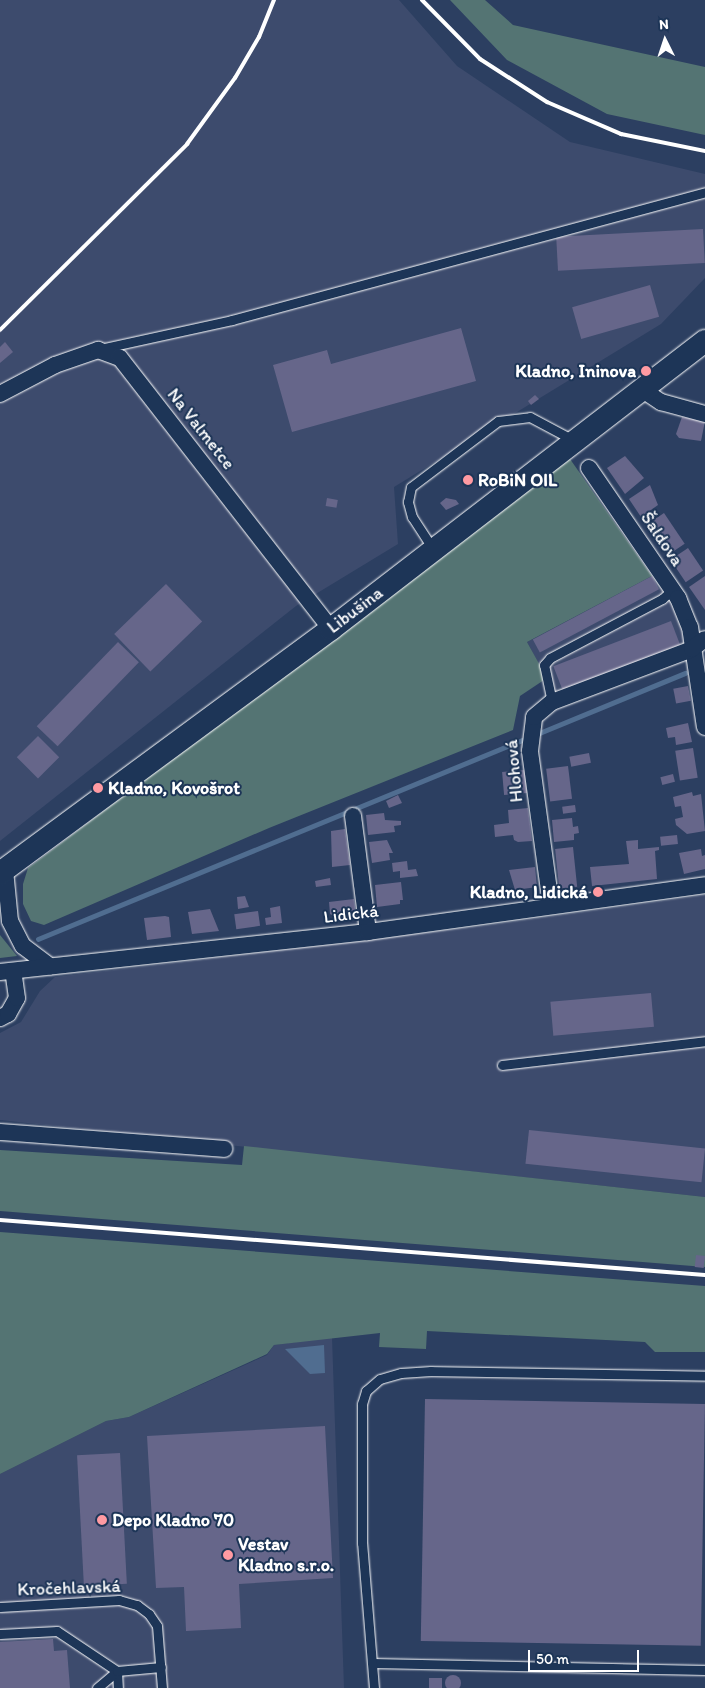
<!DOCTYPE html>
<meta charset="utf-8">
<style>
body{margin:0}
#map{position:relative;width:705px;height:1688px;overflow:hidden;background:#2c3f61;font-family:Itim,sans-serif}
div>[style]{position:absolute}
.built>*{inset:0;background:#3d4b6d}
.green>*{inset:0;background:#547473}
.water>*{inset:0;background:#506d90}
.stream>*{height:4.5px;margin:-2.25px;padding:0 2.25px;transform-origin:2.25px;border-radius:2.25px;background:#506d90}
.building>*{inset:0;background:#66668a;transform-origin:0 0}
.round{border-radius:50%}
.roads{filter:drop-shadow(0 0 1px #fff) drop-shadow(0 0 1px #fff)}
.service>*{height:9px;margin:-4.5px;padding:0 4.5px;transform-origin:4.5px;border-radius:4.5px;background:#1d3557}
.minor>*{height:16px;margin:-8px;padding:0 8px;transform-origin:8px;border-radius:8px;background:#1d3557}
.secondary>*{height:22px;margin:-11px;padding:0 11px;transform-origin:11px;border-radius:11px;background:#1d3557}
.rail>*{height:4px;margin:-2px;padding:0 2px;transform-origin:2px;border-radius:2px;background:#fff}
.dots>*{width:14px;height:14px;translate:-50% -50%;box-sizing:border-box;border:2px solid #1d3557;border-radius:50%}
span{translate:-50% -50%;white-space:nowrap;text-align:center;line-height:1.15;-webkit-text-stroke:4px #1d3557;paint-order:stroke}
.poi-label{font-size:18px;color:#fff;font-weight:700}
.right{translate:-100% -50%;text-align:right}
.left{translate:0 -50%;text-align:left}
.street-label{font-size:18px;color:#fff}
.north{position:absolute;left:640px;top:15px;width:50px;height:50px;-webkit-text-stroke:4px #1d3557;paint-order:stroke;rotate:356deg;font-size:14px;font-weight:700;line-height:20px;text-align:center;color:#fff}
.north::after{content:'';display:block;margin:auto;width:18px;height:22px;background:#fff;clip-path:polygon(50% 0,100% 100%,50% 72%,0 100%)}
.scale{position:absolute;left:528px;top:1650px;width:111px;height:22px;box-sizing:border-box;border:2px solid #fff;border-top:0;padding-left:6px;font-size:15px;line-height:18px;white-space:nowrap;color:#fff;-webkit-text-stroke:4px #1d3557;paint-order:stroke}
</style>
<div id="map">
<div class="built">
<i style="clip-path:polygon(0 0,399px 0,457px 66px,570px 142px,705px 174px,705px 278px,661px 324px,394px 487px,398px 544px,296px 606px,0 841px)"></i>
<i style="clip-path:polygon(656px 574px,673px 600px,687px 647px,556px 696px,527px 642px)"></i>
<i style="clip-path:polygon(705px 895px,705px 1197px,0 1120px,0 1033px,21px 1022px,40px 991px,55px 977px,481px 926px)"></i>
<i style="clip-path:polygon(332px 1337px,344px 1688px,0 1688px,0 1474px,106px 1421px,129px 1417px,267px 1355px,274px 1345px)"></i>
</div>
<div class="green">
<i style="clip-path:polygon(450px 0,485px 0,513px 25px,705px 67px,705px 135px,607px 114px,507px 60px)"></i>
<i style="clip-path:polygon(570px 459px,652px 576px,527px 642px,547px 678px,520px 696px,513px 730px,269px 828px,44px 925px,31px 921px,23px 904px,23px 884px,28px 868px)"></i>
<i style="clip-path:polygon(0 935px,17px 956px,0 958px)"></i>
<i style="clip-path:polygon(244px 1146px,705px 1197px,705px 1267px,0 1211px,0 1150px,242px 1165px)"></i>
<i style="clip-path:polygon(0 1232px,705px 1286px,705px 1352px,655px 1352px,645px 1342px,427px 1331px,426px 1349px,379px 1347px,380px 1333px,274px 1345px,267px 1354px,129px 1417px,106px 1421px,0 1474px)"></i>
</div>
<div class="water">
<i style="clip-path:polygon(324px 1345px,325px 1373px,310px 1374px,285px 1349px)"></i>
</div>
<div class="stream">
<i style="left:537px;top:734px;width:160px;rotate:-22.4deg"></i>
<i style="left:38px;top:939px;width:529px;rotate:-22.34deg"></i>
</div>
<div class="building">
<i style="left:703px;top:229px;width:34px;height:147px;rotate:87deg"></i>
<i style="left:650px;top:285px;width:33px;height:81px;rotate:74deg"></i>
<i style="clip-path:polygon(461px 328px,476px 381px,292px 432px,273px 365px,327px 350px,331px 364px)"></i>
<i style="clip-path:polygon(5px 342px,13px 352px,0 363px,0 347px)"></i>
<i style="clip-path:polygon(535px 395px,539px 399px,531px 405px,528px 401px)"></i>
<i style="clip-path:polygon(682px 417px,705px 421px,701px 441px,679px 438px,676px 434px)"></i>
<i style="clip-path:polygon(625px 456px,644px 478px,625px 494px,607px 468px)"></i>
<i style="clip-path:polygon(650px 485px,658px 505px,641px 517px,629px 499px)"></i>
<i style="left:327px;top:498px;width:11px;height:8px;rotate:10deg"></i>
<i style="clip-path:polygon(446px 498px,456px 500px,459px 504px,446px 510px,440px 503px)"></i>
<i style="left:664px;top:513px;width:37px;height:21px;rotate:56deg"></i>
<i style="left:688px;top:548px;width:27px;height:21px;rotate:56deg"></i>
<i style="left:652px;top:576px;width:15px;height:135px;rotate:62deg"></i>
<i style="clip-path:polygon(705px 576px,705px 610px,689px 587px)"></i>
<i style="left:166px;top:584px;width:52px;height:72px;rotate:46deg"></i>
<i style="left:671px;top:621px;width:28px;height:126px;rotate:69deg"></i>
<i style="left:118px;top:642px;width:29px;height:117px;rotate:44deg"></i>
<i style="left:688px;top:686px;width:15px;height:15px;rotate:79deg"></i>
<i style="clip-path:polygon(688px 723px,692px 742px,676px 745px,675px 737px,668px 738px,666px 728px)"></i>
<i style="left:38px;top:736px;width:30px;height:30px;rotate:45deg"></i>
<i style="left:693px;top:748px;width:30px;height:18px;rotate:81deg"></i>
<i style="left:589px;top:753px;width:10px;height:20px;rotate:79deg"></i>
<i style="left:568px;top:766px;width:33px;height:22px;rotate:83deg"></i>
<i style="left:525px;top:770px;width:23px;height:23px;rotate:85deg"></i>
<i style="left:673px;top:774px;width:8px;height:13px;rotate:76deg"></i>
<i style="clip-path:polygon(692px 792px,693px 796px,701px 794px,705px 831px,687px 834px,676px 825px,675px 819px,683px 817px,681px 806px,675px 807px,673px 797px)"></i>
<i style="clip-path:polygon(398px 795px,402px 803px,389px 808px,386px 801px)"></i>
<i style="left:575px;top:805px;width:7px;height:13px;rotate:82deg"></i>
<i style="clip-path:polygon(528px 808px,532px 841px,518px 842px,514px 840px,513px 835px,495px 837px,494px 825px,509px 823px,508px 810px)"></i>
<i style="clip-path:polygon(384px 813px,385px 820px,401px 821px,401px 825px,394px 826px,395px 832px,368px 835px,366px 815px)"></i>
<i style="clip-path:polygon(572px 818px,573px 827px,578px 826px,579px 833px,574px 834px,574px 840px,554px 842px,552px 820px)"></i>
<i style="clip-path:polygon(345px 829px,350px 865px,332px 867px,331px 831px)"></i>
<i style="left:677px;top:835px;width:9px;height:17px;rotate:84deg"></i>
<i style="clip-path:polygon(387px 840px,393px 853px,389px 853px,390px 860px,372px 863px,369px 842px)"></i>
<i style="clip-path:polygon(638px 840px,638px 849px,659px 847px,659px 850px,655px 851px,657px 879px,592px 886px,590px 867px,629px 864px,626px 841px)"></i>
<i style="left:573px;top:847px;width:40px;height:18px;rotate:84deg"></i>
<i style="clip-path:polygon(701px 849px,702px 856px,705px 855px,705px 869px,684px 874px,679px 853px)"></i>
<i style="clip-path:polygon(407px 861px,408px 870px,416px 869px,418px 876px,400px 878px,400px 871px,393px 872px,392px 863px)"></i>
<i style="clip-path:polygon(535px 867px,537px 887px,515px 890px,509px 870px)"></i>
<i style="clip-path:polygon(330px 878px,331px 885px,316px 887px,315px 881px)"></i>
<i style="clip-path:polygon(401px 882px,403px 900px,400px 900px,400px 904px,377px 907px,375px 885px)"></i>
<i style="clip-path:polygon(245px 896px,249px 907px,238px 909px,237px 897px)"></i>
<i style="clip-path:polygon(354px 899px,356px 914px,335px 917px,330px 914px,329px 902px)"></i>
<i style="clip-path:polygon(280px 906px,282px 923px,266px 925px,265px 918px,271px 917px,270px 908px)"></i>
<i style="clip-path:polygon(210px 909px,219px 931px,192px 934px,188px 912px)"></i>
<i style="left:258px;top:911px;width:15px;height:24px;rotate:82deg"></i>
<i style="clip-path:polygon(165px 916px,169px 917px,171px 937px,147px 940px,144px 918px)"></i>
<i style="left:651px;top:993px;width:34px;height:101px;rotate:85deg"></i>
<i style="left:529px;top:1130px;width:177px;height:34px;rotate:6deg"></i>
<i style="left:696px;top:1255px;width:9px;height:12px;rotate:6deg"></i>
<i style="left:425px;top:1399px;width:280px;height:242px;rotate:1deg"></i>
<i style="clip-path:polygon(325px 1426px,333px 1578px,239px 1584px,241px 1628px,186px 1631px,184px 1587px,156px 1588px,147px 1436px)"></i>
<i style="left:120px;top:1453px;width:131px;height:43px;rotate:87deg"></i>
<i style="clip-path:polygon(53px 1639px,54px 1651px,67px 1650px,70px 1688px,0 1688px,0 1642px)"></i>
<i class="round" style="left:445px;top:1675px;width:16px;height:16px"></i>
<i style="left:429px;top:1678px;width:13px;height:10px"></i>
</div>
<div class="roads">
<div class="service">
<i style="left:100px;top:349px;width:135px;rotate:-12.4deg"></i>
<i style="left:232px;top:320px;width:490px;rotate:-15.1deg"></i>
<i style="left:433px;top:549px;width:38px;rotate:-123deg"></i>
<i style="left:412px;top:517px;width:16px;rotate:-105deg"></i>
<i style="left:408px;top:502px;width:15px;rotate:-79deg"></i>
<i style="left:411px;top:487px;width:109px;rotate:-37.2deg"></i>
<i style="left:498px;top:421px;width:32px;rotate:-7deg"></i>
<i style="left:530px;top:417px;width:49px;rotate:28.1deg"></i>
<i style="left:552px;top:702px;width:38px;rotate:-102deg"></i>
<i style="left:544px;top:665px;width:9px;rotate:-49deg"></i>
<i style="left:550px;top:658px;width:127px;rotate:-27.8deg"></i>
<i style="left:662px;top:599px;width:13px;rotate:-42deg"></i>
<i style="left:502px;top:1065px;width:204px;rotate:-6.7deg"></i>
<i style="left:0;top:1607px;width:119px;rotate:-3.4deg"></i>
<i style="left:119px;top:1600px;width:19px;rotate:16deg"></i>
<i style="left:137px;top:1605px;width:15px;rotate:37deg"></i>
<i style="left:149px;top:1614px;width:14px;rotate:56deg"></i>
<i style="left:157px;top:1626px;width:62px;rotate:85.4deg"></i>
<i style="left:0;top:1634px;width:57px;rotate:-3deg"></i>
<i style="left:57px;top:1631px;width:72px;rotate:33.7deg"></i>
<i style="left:117px;top:1671px;width:17px;rotate:87deg"></i>
<i style="left:373px;top:1663px;width:332px;rotate:1.2deg"></i>
<i style="left:97px;top:1688px;width:26px;rotate:-40deg"></i>
<i style="left:117px;top:1671px;width:44px;rotate:-5.2deg"></i>
<i style="left:374px;top:1688px;width:145px;rotate:-94.7deg"></i>
<i style="left:362px;top:1543px;width:139px;rotate:-90deg"></i>
<i style="left:362px;top:1404px;width:14px;rotate:-73deg"></i>
<i style="left:366px;top:1391px;width:18px;rotate:-41deg"></i>
<i style="left:380px;top:1379px;width:22px;rotate:-16deg"></i>
<i style="left:401px;top:1373px;width:30px;rotate:-4deg"></i>
<i style="left:431px;top:1371px;width:274px;rotate:1deg"></i>
</div>
<div class="minor">
<i style="left:643px;top:390px;width:22px;rotate:34deg"></i>
<i style="left:661px;top:402px;width:46px;rotate:15.3deg"></i>
<i style="left:0;top:394px;width:62px;rotate:-27.8deg"></i>
<i style="left:55px;top:365px;width:46px;rotate:-19.2deg"></i>
<i style="left:98px;top:350px;width:23px;rotate:20deg"></i>
<i style="left:120px;top:358px;width:343px;rotate:52.1deg"></i>
<i style="left:589px;top:468px;width:158px;rotate:55.6deg"></i>
<i style="left:678px;top:598px;width:31px;rotate:68deg"></i>
<i style="left:690px;top:627px;width:101px;rotate:81.5deg"></i>
<i style="left:353px;top:816px;width:117px;rotate:82.6deg"></i>
<i style="left:5px;top:870px;width:51px;rotate:84.4deg"></i>
<i style="left:10px;top:921px;width:28px;rotate:63deg"></i>
<i style="left:23px;top:946px;width:34px;rotate:37deg"></i>
<i style="left:551px;top:905px;width:155px;rotate:-97.8deg"></i>
<i style="left:530px;top:751px;width:34px;rotate:-83deg"></i>
<i style="left:534px;top:717px;width:23px;rotate:-40deg"></i>
<i style="left:552px;top:702px;width:150px;rotate:-20.7deg"></i>
<i style="left:692px;top:649px;width:16px;rotate:-38deg"></i>
<i style="left:0;top:972px;width:370px;rotate:-6.2deg"></i>
<i style="left:368px;top:932px;width:340px;rotate:-7.9deg"></i>
<i style="left:0;top:1018px;width:9px;rotate:-27deg"></i>
<i style="left:8px;top:1014px;width:18px;rotate:-61deg"></i>
<i style="left:17px;top:998px;width:27px;rotate:-98deg"></i>
<i style="left:0;top:1132px;width:225px;rotate:4.3deg"></i>
</div>
<div class="secondary">
<i style="left:0;top:873px;width:411px;rotate:-36.4deg"></i>
<i style="left:331px;top:629px;width:472px;rotate:-37.6deg"></i>
</div>
</div>
<div class="rail">
<i style="left:422px;top:0;width:83px;rotate:45.5deg"></i>
<i style="left:480px;top:59px;width:80px;rotate:32.7deg"></i>
<i style="left:547px;top:102px;width:81px;rotate:23.4deg"></i>
<i style="left:621px;top:134px;width:86px;rotate:11.4deg"></i>
<i style="left:0;top:330px;width:264px;rotate:-44.8deg"></i>
<i style="left:187px;top:144px;width:82px;rotate:-54deg"></i>
<i style="left:235px;top:78px;width:48px;rotate:-59.7deg"></i>
<i style="left:259px;top:37px;width:40px;rotate:-68deg"></i>
<i style="left:0;top:1220px;width:707px;rotate:4.46deg"></i>
</div>
<div class="dots">
<i style="left:646px;top:371px;background:#ff9aa2"></i>
<i style="left:468px;top:480px;background:#ff9aa2"></i>
<i style="left:98px;top:788px;background:#ff9aa2"></i>
<i style="left:598px;top:892px;background:#ff9aa2"></i>
<i style="left:102px;top:1520px;background:#ff9aa2"></i>
<i style="left:228px;top:1555px;background:#ff9aa2"></i>
</div>
<div class="poi-label">
<span class="right" style="left:636px;top:371px">Kladno, Ininova</span>
<span class="left" style="left:478px;top:480px">RoBiN OIL</span>
<span class="left" style="left:108px;top:788px">Kladno, Kovošrot</span>
<span class="right" style="left:588px;top:892px">Kladno, Lidická</span>
<span class="left" style="left:112px;top:1520px">Depo Kladno 70</span>
<span class="left" style="left:238px;top:1555px">Vestav<br>Kladno s.r.o.</span>
</div>
<div class="street-label">
<span style="left:201px;top:429px;rotate:52deg">Na Valmetce</span>
<span style="left:662px;top:539px;rotate:56deg">Šaldova</span>
<span style="left:355px;top:610px;rotate:-37deg">Libušina</span>
<span style="left:514px;top:771px;rotate:-95deg">Hlohová</span>
<span style="left:351px;top:914px;rotate:-7deg">Lidická</span>
<span style="left:69px;top:1588px;rotate:-2deg">Kročehlavská</span>
</div>
<div class="north">N</div>
<div class="scale">50 m</div>
</div>
